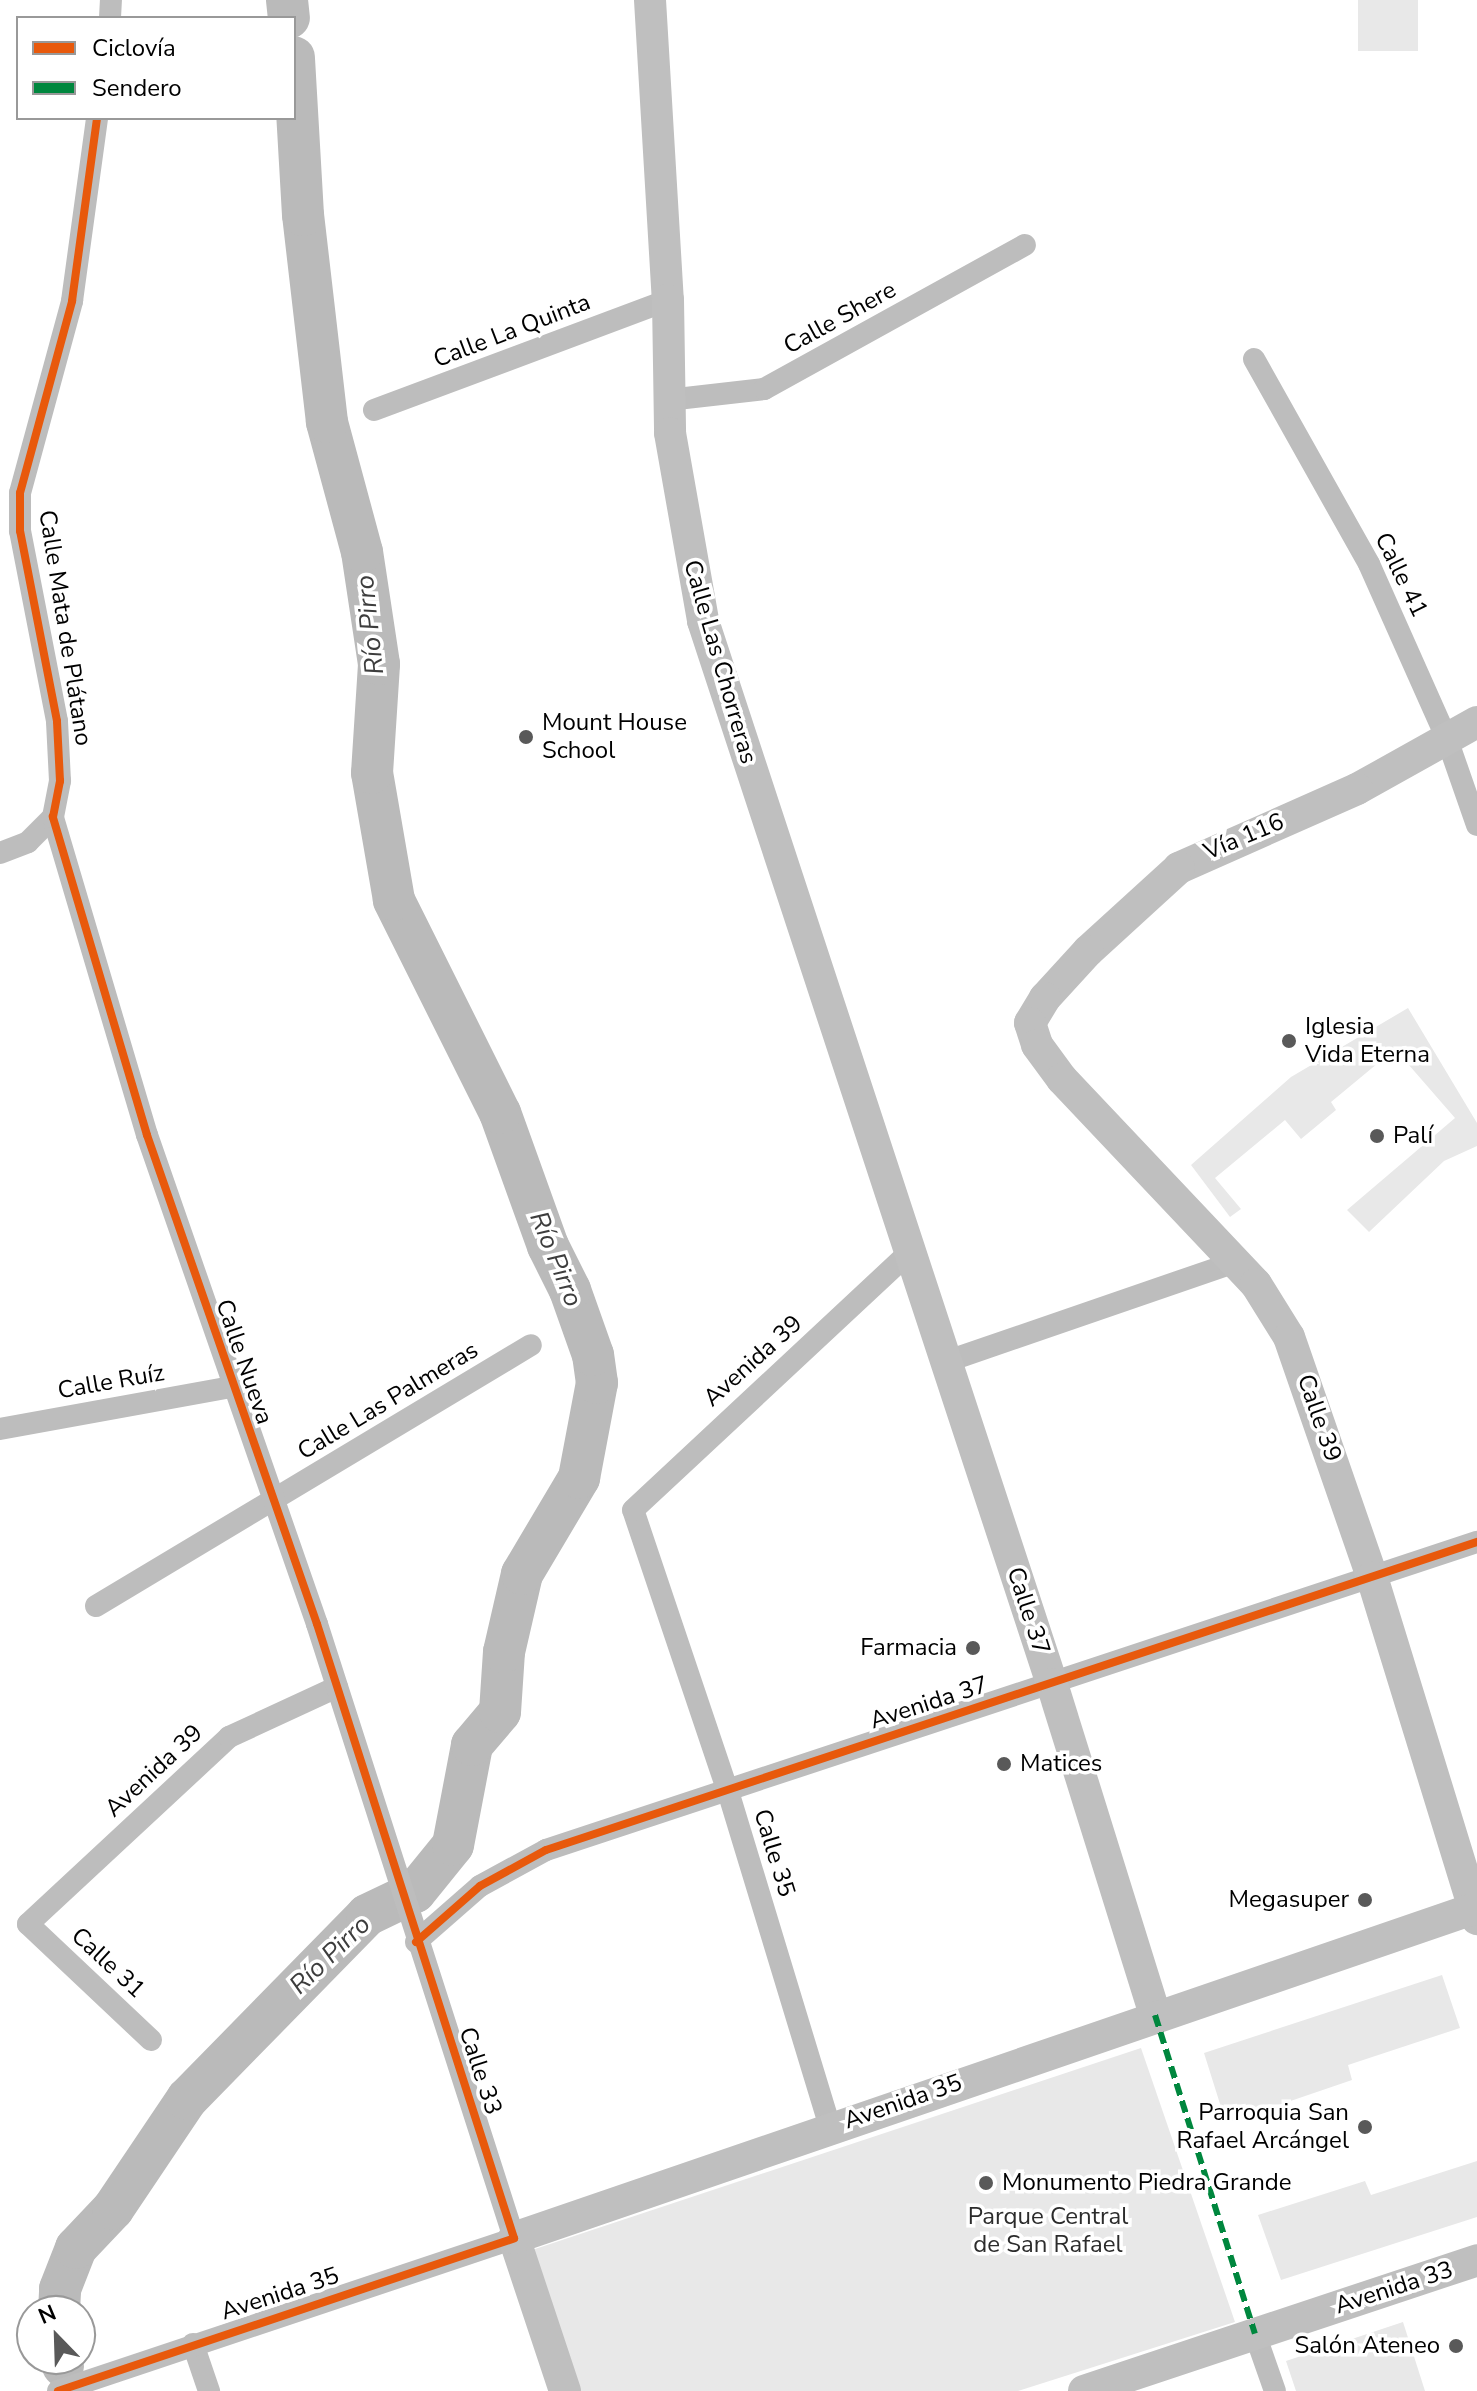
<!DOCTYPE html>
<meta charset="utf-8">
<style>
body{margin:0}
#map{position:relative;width:1477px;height:2391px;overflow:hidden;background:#fff;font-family:"Nunito Sans",sans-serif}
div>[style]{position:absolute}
.green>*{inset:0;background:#e8e8e8;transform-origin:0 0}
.river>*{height:42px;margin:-21px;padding:0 21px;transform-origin:21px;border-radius:21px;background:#bababa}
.street>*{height:22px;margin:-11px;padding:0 11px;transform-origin:11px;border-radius:11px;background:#bdbdbd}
.secondary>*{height:32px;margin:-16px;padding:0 16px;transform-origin:16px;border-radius:16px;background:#bfbfbf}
.quiet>*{height:6px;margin-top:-3px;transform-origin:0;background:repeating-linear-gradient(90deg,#00873e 0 12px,transparent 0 18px)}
.cycleway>*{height:8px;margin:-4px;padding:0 4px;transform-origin:4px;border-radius:4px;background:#e8590c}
.dots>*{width:22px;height:22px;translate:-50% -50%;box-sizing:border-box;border:4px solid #fff;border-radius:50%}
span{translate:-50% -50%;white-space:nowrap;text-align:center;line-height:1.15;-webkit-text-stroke:7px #fff;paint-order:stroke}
.street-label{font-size:24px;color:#000}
.poi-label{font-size:24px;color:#000}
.left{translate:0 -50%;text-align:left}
.right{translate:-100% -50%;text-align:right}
.park-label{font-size:24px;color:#2c2c2c}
.water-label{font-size:26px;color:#3d3d3d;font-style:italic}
.legend{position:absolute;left:16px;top:16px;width:280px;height:104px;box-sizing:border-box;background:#fff;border:2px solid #999;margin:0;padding:10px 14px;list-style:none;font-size:24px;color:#000}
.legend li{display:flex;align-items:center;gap:16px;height:40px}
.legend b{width:40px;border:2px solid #999}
.north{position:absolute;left:16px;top:2295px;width:80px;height:80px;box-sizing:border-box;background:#fff;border:2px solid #999;border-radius:50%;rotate:337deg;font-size:22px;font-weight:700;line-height:32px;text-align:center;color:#000}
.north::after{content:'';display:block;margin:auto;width:28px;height:36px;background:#595959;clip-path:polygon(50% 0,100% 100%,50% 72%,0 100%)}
</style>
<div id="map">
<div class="green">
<i style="left:1358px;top:0;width:60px;height:51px"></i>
<i style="clip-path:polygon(1408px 1008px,1477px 1123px,1477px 1146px,1444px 1161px,1369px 1232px,1347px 1210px,1455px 1118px,1395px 1049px,1331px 1102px,1336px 1110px,1301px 1139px,1285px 1120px,1215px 1178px,1241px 1209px,1230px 1217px,1191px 1165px,1291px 1077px)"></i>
<i style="clip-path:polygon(1442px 1975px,1460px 2028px,1348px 2065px,1352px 2080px,1226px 2123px,1204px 2053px)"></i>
<i style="clip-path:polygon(1141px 2048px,1235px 2322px,1018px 2391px,579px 2391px,532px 2250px)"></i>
<i style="clip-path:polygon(1477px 2161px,1477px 2217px,1281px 2280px,1258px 2215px,1365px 2181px,1371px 2195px)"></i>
<i style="clip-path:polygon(1403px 2322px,1425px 2391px,1296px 2391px,1286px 2361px)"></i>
</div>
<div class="river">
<i style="left:287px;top:0;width:18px;rotate:84deg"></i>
<i style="left:59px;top:2311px;width:22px;rotate:-87deg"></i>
<i style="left:60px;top:2289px;width:44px;rotate:-68.7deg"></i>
<i style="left:76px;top:2248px;width:54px;rotate:-46.5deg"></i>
<i style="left:113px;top:2209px;width:133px;rotate:-56.1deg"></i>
<i style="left:187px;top:2099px;width:257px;rotate:-45.6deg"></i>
<i style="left:367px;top:1915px;width:53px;rotate:-25.6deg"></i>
<i style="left:415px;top:1892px;width:60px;rotate:-51deg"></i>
<i style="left:453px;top:1845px;width:102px;rotate:-79.2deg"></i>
<i style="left:472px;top:1745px;width:43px;rotate:-49.7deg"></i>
<i style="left:500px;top:1712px;width:60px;rotate:-86.2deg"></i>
<i style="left:504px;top:1652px;width:80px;rotate:-77deg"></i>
<i style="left:522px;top:1574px;width:112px;rotate:-59.3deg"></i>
<i style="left:579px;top:1478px;width:97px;rotate:-79.3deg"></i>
<i style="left:597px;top:1383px;width:28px;rotate:-98deg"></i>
<i style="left:593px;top:1355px;width:69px;rotate:-109.5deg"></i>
<i style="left:570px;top:1290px;width:49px;rotate:-116.6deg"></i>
<i style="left:548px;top:1246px;width:141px;rotate:-109.8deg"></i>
<i style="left:500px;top:1113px;width:238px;rotate:-116.5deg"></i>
<i style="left:394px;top:900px;width:129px;rotate:-99.8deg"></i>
<i style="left:372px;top:773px;width:109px;rotate:-86.3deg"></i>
<i style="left:379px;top:664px;width:113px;rotate:-98.6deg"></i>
<i style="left:362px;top:552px;width:135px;rotate:-105.1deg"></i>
<i style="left:327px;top:422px;width:208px;rotate:-96.6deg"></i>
<i style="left:303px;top:215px;width:158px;rotate:-93.3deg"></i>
<i style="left:62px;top:2359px;width:7px;rotate:82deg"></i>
</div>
<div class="street">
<i style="left:110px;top:18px;width:18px;rotate:-87deg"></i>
<i style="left:1254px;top:359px;width:235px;rotate:60.7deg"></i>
<i style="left:1369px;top:564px;width:192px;rotate:66deg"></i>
<i style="left:1447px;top:739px;width:91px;rotate:70.8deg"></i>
<i style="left:668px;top:400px;width:97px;rotate:-6.5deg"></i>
<i style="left:764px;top:389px;width:298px;rotate:-28.9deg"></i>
<i style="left:374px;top:410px;width:314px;rotate:-20.5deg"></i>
<i style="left:0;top:853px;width:30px;rotate:-21deg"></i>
<i style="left:28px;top:842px;width:35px;rotate:-45deg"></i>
<i style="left:945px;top:1362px;width:307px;rotate:-19deg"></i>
<i style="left:0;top:1429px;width:235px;rotate:-10.3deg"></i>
<i style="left:96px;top:1606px;width:507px;rotate:-30.96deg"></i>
<i style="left:416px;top:1942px;width:85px;rotate:-41.2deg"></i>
<i style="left:480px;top:1886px;width:75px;rotate:-28.6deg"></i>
<i style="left:546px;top:1850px;width:981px;rotate:-18.31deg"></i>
<i style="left:151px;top:2040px;width:169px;rotate:-136.7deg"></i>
<i style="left:28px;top:1924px;width:275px;rotate:-42.9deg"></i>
<i style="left:229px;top:1737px;width:119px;rotate:-24.8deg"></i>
<i style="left:830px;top:2127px;width:353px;rotate:-106.9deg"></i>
<i style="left:727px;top:1789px;width:294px;rotate:-108.6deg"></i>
<i style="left:633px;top:1510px;width:376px;rotate:-43deg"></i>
<i style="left:1255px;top:2334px;width:60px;rotate:70.7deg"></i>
<i style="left:193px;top:2344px;width:50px;rotate:71.2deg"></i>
<i style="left:58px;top:2391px;width:481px;rotate:-18.5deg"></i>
<i style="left:514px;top:2238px;width:645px;rotate:-107.79deg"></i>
<i style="left:317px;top:1624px;width:518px;rotate:-109.17deg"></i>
<i style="left:147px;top:1135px;width:332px;rotate:-106.5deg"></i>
<i style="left:53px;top:817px;width:37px;rotate:-79deg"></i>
<i style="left:60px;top:781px;width:60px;rotate:-92.9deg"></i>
<i style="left:57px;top:721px;width:194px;rotate:-101deg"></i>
<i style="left:20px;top:531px;width:38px;rotate:-90deg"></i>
<i style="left:20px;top:493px;width:199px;rotate:-74.8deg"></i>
<i style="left:72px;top:301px;width:185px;rotate:-82.2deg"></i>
</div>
<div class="secondary">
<i style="left:650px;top:0;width:301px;rotate:86.6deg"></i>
<i style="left:668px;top:300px;width:133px;rotate:89.1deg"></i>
<i style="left:670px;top:433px;width:191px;rotate:80deg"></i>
<i style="left:703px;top:621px;width:1119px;rotate:71.82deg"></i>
<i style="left:1052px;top:1684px;width:347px;rotate:72.7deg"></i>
<i style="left:1477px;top:722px;width:137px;rotate:150.8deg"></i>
<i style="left:1357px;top:789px;width:195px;rotate:156.1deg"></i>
<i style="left:1179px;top:868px;width:123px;rotate:137.6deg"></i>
<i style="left:1088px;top:951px;width:64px;rotate:132.5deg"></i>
<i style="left:1045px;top:998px;width:29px;rotate:121deg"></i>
<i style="left:1030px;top:1023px;width:23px;rotate:72deg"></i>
<i style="left:1037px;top:1045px;width:42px;rotate:53.7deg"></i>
<i style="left:1062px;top:1079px;width:282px;rotate:46.6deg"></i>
<i style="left:1256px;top:1284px;width:62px;rotate:58.1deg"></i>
<i style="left:1289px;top:1337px;width:254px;rotate:70.9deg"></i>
<i style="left:1372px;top:1577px;width:358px;rotate:72.9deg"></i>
<i style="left:565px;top:2391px;width:161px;rotate:-108.4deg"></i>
<i style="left:514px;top:2238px;width:1014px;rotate:-18.94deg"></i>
<i style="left:1084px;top:2391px;width:414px;rotate:-18.4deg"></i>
</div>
<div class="quiet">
<i style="left:1155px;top:2015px;width:334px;rotate:72.6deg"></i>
</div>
<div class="cycleway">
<i style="left:416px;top:1942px;width:85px;rotate:-41.2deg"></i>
<i style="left:480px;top:1886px;width:75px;rotate:-28.6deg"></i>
<i style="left:546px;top:1850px;width:981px;rotate:-18.31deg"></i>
<i style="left:58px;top:2391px;width:481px;rotate:-18.5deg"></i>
<i style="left:514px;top:2238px;width:645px;rotate:-107.79deg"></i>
<i style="left:317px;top:1624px;width:518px;rotate:-109.17deg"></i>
<i style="left:147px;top:1135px;width:332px;rotate:-106.5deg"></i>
<i style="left:53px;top:817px;width:37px;rotate:-79deg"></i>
<i style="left:60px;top:781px;width:60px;rotate:-92.9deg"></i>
<i style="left:57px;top:721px;width:194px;rotate:-101deg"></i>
<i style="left:20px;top:531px;width:38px;rotate:-90deg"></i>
<i style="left:20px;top:493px;width:199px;rotate:-74.8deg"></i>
<i style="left:72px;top:301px;width:185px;rotate:-82.2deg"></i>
</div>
<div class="dots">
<i style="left:526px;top:737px;background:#595959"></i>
<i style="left:1289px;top:1041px;background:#595959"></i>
<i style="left:1377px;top:1136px;background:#595959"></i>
<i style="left:973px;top:1648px;background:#595959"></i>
<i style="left:1004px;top:1764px;background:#595959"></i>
<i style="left:1365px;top:1900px;background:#595959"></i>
<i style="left:1365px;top:2127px;background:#595959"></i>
<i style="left:986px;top:2183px;background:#595959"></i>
<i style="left:1456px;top:2346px;background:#595959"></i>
</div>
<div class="street-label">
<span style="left:840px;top:318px;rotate:-29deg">Calle Shere</span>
<span style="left:512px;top:331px;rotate:-21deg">Calle La Quinta</span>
<span style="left:1401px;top:575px;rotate:64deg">Calle 41</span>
<span style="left:65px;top:628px;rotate:81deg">Calle Mata de Plátano</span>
<span style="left:720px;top:662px;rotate:74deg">Calle Las Chorreras</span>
<span style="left:1244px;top:837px;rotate:-23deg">Vía 116</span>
<span style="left:753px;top:1361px;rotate:-42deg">Avenida 39</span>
<span style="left:244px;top:1362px;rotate:71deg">Calle Nueva</span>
<span style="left:111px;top:1382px;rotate:-10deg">Calle Ruíz</span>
<span style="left:388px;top:1401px;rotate:-31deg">Calle Las Palmeras</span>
<span style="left:1319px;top:1418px;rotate:71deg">Calle 39</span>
<span style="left:1028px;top:1611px;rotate:72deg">Calle 37</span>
<span style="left:929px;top:1703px;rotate:-18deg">Avenida 37</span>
<span style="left:154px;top:1771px;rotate:-43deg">Avenida 39</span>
<span style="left:774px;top:1853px;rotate:73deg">Calle 35</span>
<span style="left:108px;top:1963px;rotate:43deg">Calle 31</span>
<span style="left:480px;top:2071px;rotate:72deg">Calle 33</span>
<span style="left:903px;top:2102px;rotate:-19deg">Avenida 35</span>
<span style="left:1394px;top:2288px;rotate:-18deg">Avenida 33</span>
<span style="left:280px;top:2294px;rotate:-18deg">Avenida 35</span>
</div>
<div class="poi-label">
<span class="left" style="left:542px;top:737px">Mount House<br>School</span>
<span class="left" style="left:1305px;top:1041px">Iglesia<br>Vida Eterna</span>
<span class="left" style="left:1393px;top:1136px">Palí</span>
<span class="right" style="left:957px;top:1648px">Farmacia</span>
<span class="left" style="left:1020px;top:1764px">Matices</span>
<span class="right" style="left:1349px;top:1900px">Megasuper</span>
<span class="right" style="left:1349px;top:2127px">Parroquia San<br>Rafael Arcángel</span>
<span class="left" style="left:1002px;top:2183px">Monumento Piedra Grande</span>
<span class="right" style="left:1440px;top:2346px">Salón Ateneo</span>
</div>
<div class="park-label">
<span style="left:1048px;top:2231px">Parque Central<br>de San Rafael</span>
</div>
<div class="water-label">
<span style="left:370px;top:625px;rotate:-96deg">Río Pirro</span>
<span style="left:556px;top:1259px;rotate:68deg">Río Pirro</span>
<span style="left:330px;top:1955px;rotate:-44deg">Río Pirro</span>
</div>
<ul class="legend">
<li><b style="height:10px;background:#e8590c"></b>Ciclovía</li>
<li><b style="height:10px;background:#00873e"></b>Sendero</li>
</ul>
<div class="north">N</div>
</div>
